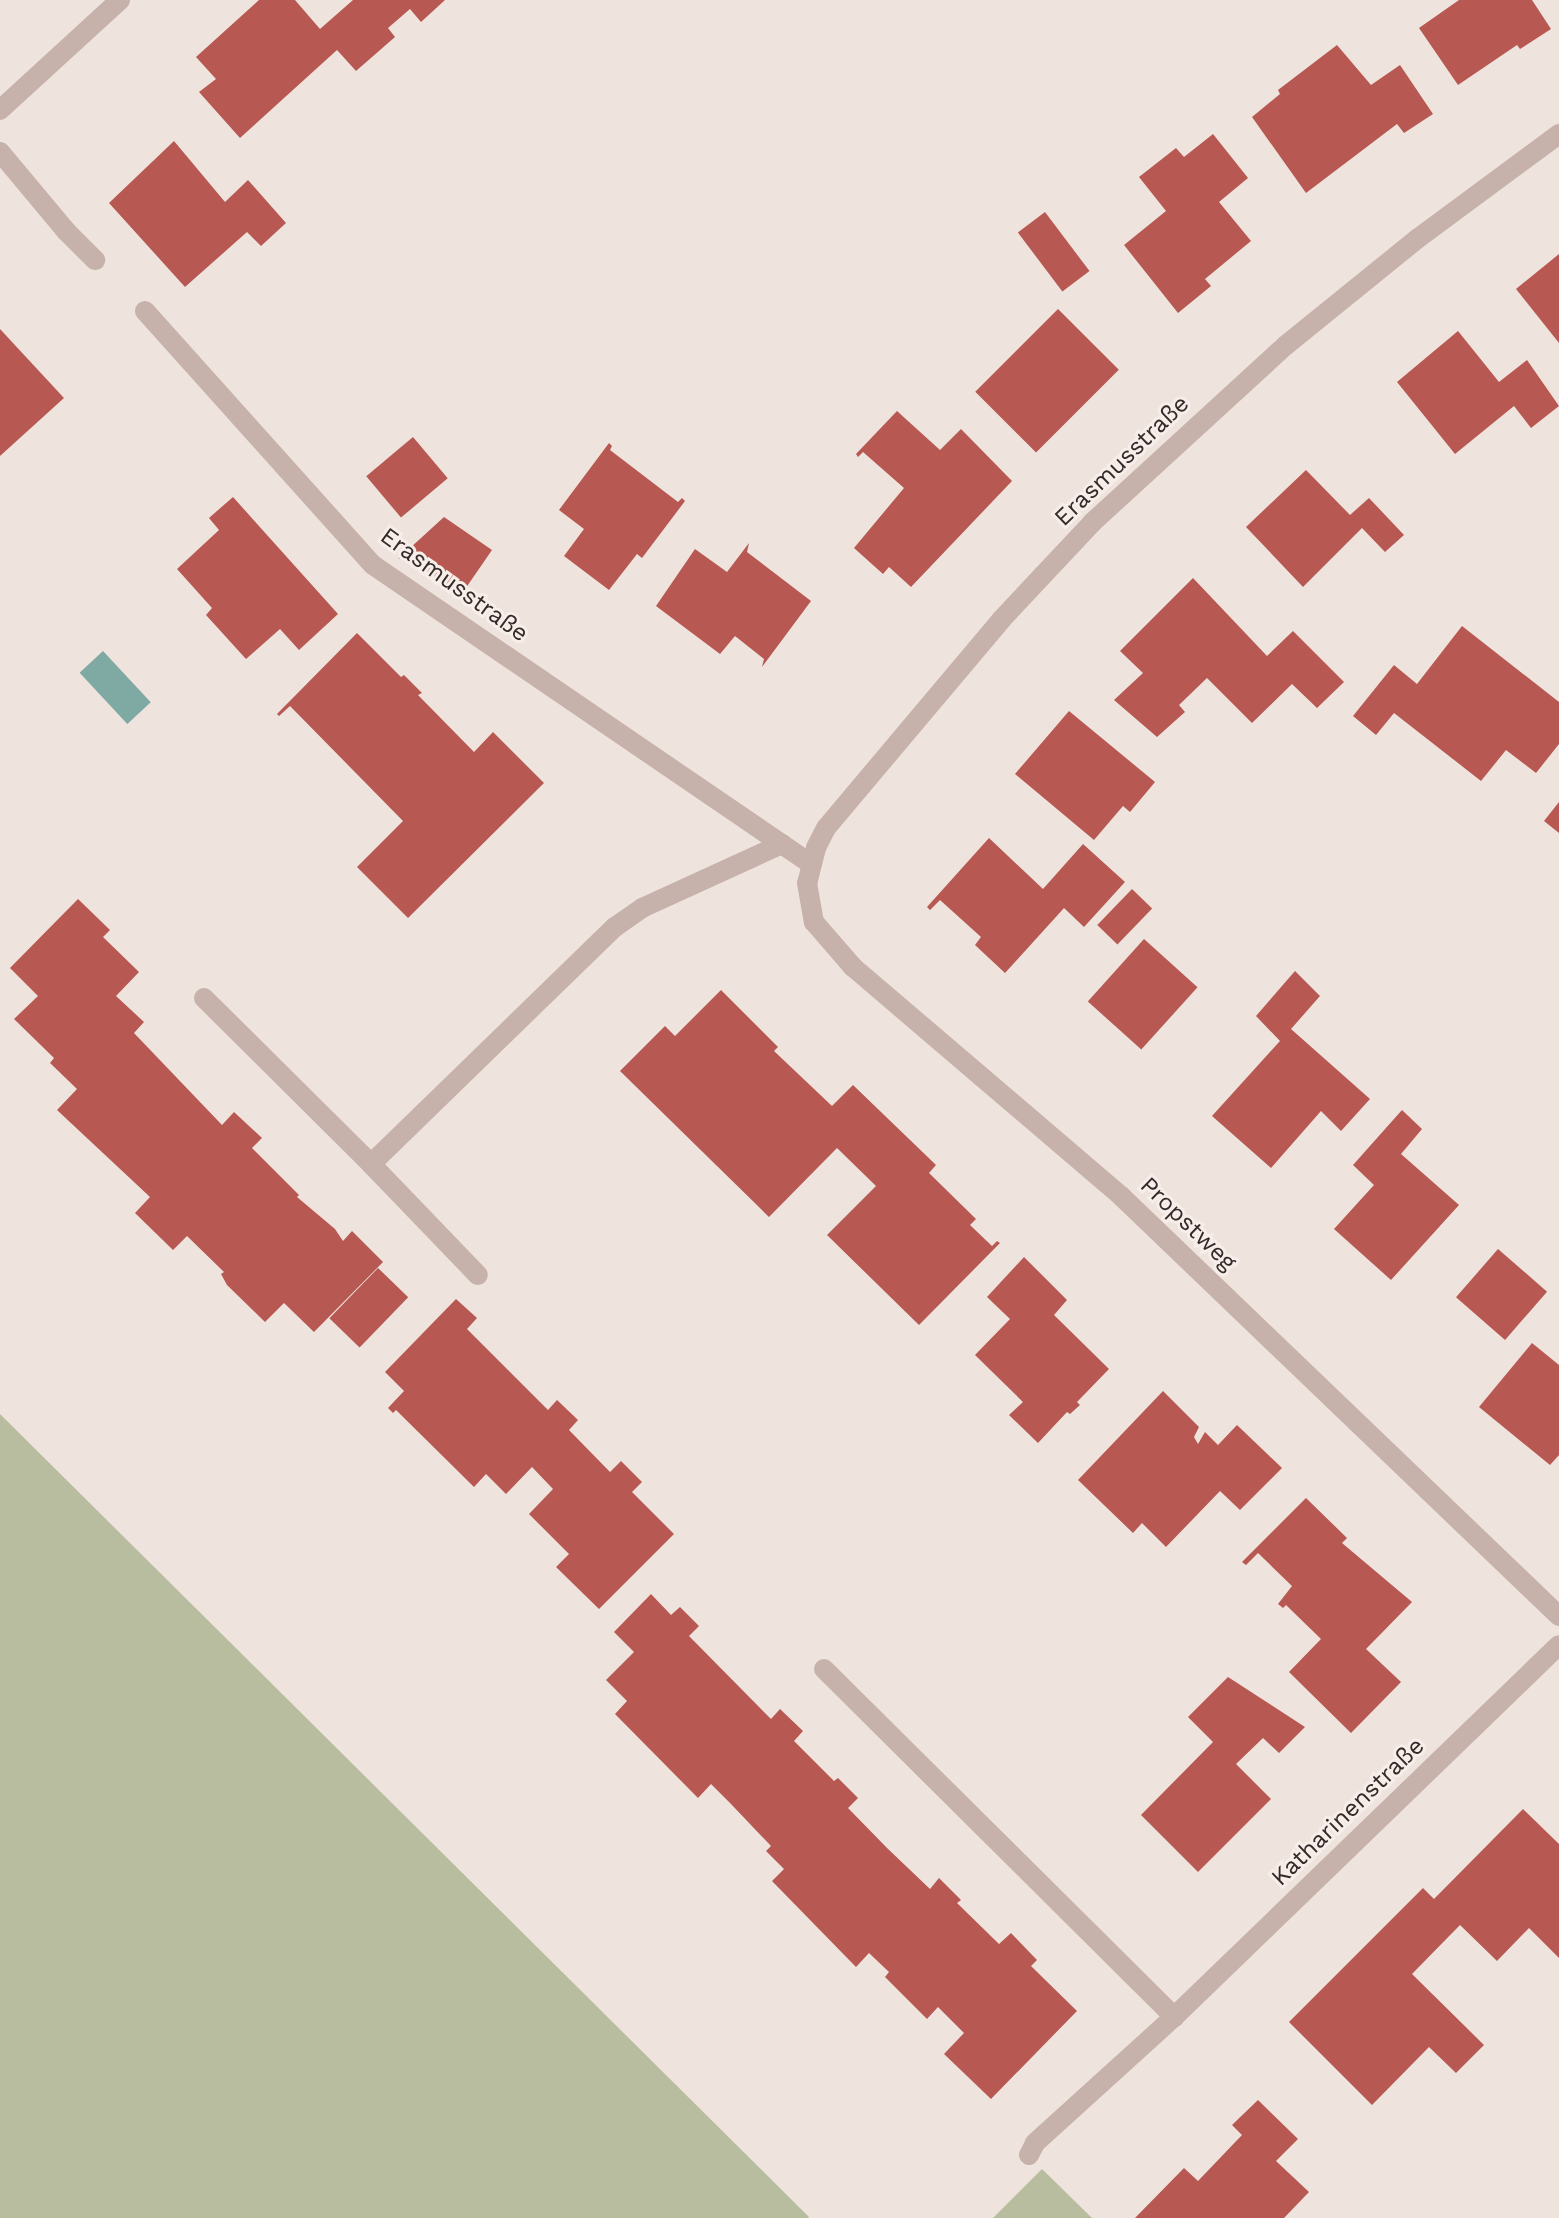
<!DOCTYPE html>
<meta charset="utf-8">
<style>
body{margin:0}
#map{position:relative;width:1559px;height:2218px;overflow:hidden;background:#efe3dd;font-family:"Work Sans",sans-serif}
div>[style]{position:absolute}
.green>*{inset:0;background:#b8bd9f}
.water>*{inset:0;background:#7fa9a3;transform-origin:0 0}
.building>*{inset:0;background:#b85852;transform-origin:0 0}
.minor>*{height:20px;margin:-10px;padding:0 10px;transform-origin:10px;border-radius:10px;background:#c6b2aa}
span{translate:-50% -50%;white-space:nowrap;text-align:center;line-height:1.15;-webkit-text-stroke:6px #f7eee9;paint-order:stroke}
.street-label{font-size:24px;color:#342a29}
</style>
<div id="map">
<div class="green">
<i style="clip-path:polygon(0 1414px,809px 2217px,808px 2218px,0 2218px)"></i>
<i style="clip-path:polygon(1042px 2169px,1092px 2218px,993px 2218px)"></i>
</div>
<div class="water">
<i style="left:103px;top:651px;width:70px;height:32px;rotate:47deg"></i>
</div>
<div class="building">
<i style="clip-path:polygon(259px 0,295px 0,320px 29px,353px 0,445px 0,421px 22px,410px 9px,388px 28px,395px 37px,356px 71px,337px 50px,240px 138px,199px 92px,216px 79px,196px 57px)"></i>
<i style="clip-path:polygon(1459px 0,1532px 0,1551px 29px,1520px 49px,1517px 45px,1458px 85px,1419px 28px)"></i>
<i style="clip-path:polygon(1337px 45px,1371px 85px,1400px 65px,1433px 114px,1404px 133px,1397px 124px,1306px 193px,1252px 117px,1280px 94px,1278px 90px)"></i>
<i style="clip-path:polygon(1213px 134px,1248px 178px,1219px 202px,1251px 241px,1205px 279px,1211px 286px,1178px 313px,1124px 245px,1166px 211px,1139px 177px,1176px 148px,1184px 157px)"></i>
<i style="clip-path:polygon(174px 141px,225px 202px,248px 180px,286px 223px,261px 246px,247px 232px,185px 287px,109px 203px)"></i>
<i style="left:1045px;top:212px;width:74px;height:34px;rotate:53deg"></i>
<i style="clip-path:polygon(1559px 254px,1559px 343px,1516px 289px)"></i>
<i style="left:1058px;top:309px;width:86px;height:117px;rotate:45deg"></i>
<i style="clip-path:polygon(0 329px,64px 398px,0 456px)"></i>
<i style="clip-path:polygon(1458px 331px,1499px 382px,1527px 360px,1559px 406px,1531px 428px,1514px 406px,1455px 454px,1397px 382px)"></i>
<i style="clip-path:polygon(897px 411px,940px 450px,961px 429px,1012px 481px,911px 587px,889px 567px,883px 574px,854px 548px,904px 488px,863px 452px,858px 457px,856px 454px)"></i>
<i style="left:413px;top:437px;width:54px;height:61px;rotate:50deg"></i>
<i style="clip-path:polygon(609px 443px,612px 446px,610px 450px,678px 502px,682px 498px,685px 501px,642px 558px,637px 554px,609px 590px,564px 556px,584px 529px,559px 510px)"></i>
<i style="clip-path:polygon(1306px 470px,1350px 515px,1369px 498px,1404px 535px,1385px 552px,1362px 528px,1303px 587px,1246px 527px)"></i>
<i style="clip-path:polygon(233px 497px,338px 614px,299px 650px,280px 629px,246px 659px,206px 615px,212px 608px,177px 569px,219px 530px,209px 518px)"></i>
<i style="clip-path:polygon(444px 517px,492px 550px,461px 595px,405px 556px,398px 559px)"></i>
<i style="clip-path:polygon(749px 543px,747px 552px,811px 601px,762px 667px,764px 659px,735px 636px,720px 654px,656px 606px,695px 549px,727px 572px)"></i>
<i style="clip-path:polygon(1193px 578px,1267px 656px,1293px 631px,1344px 682px,1317px 708px,1292px 684px,1252px 723px,1207px 678px,1179px 705px,1185px 712px,1157px 737px,1114px 700px,1143px 673px,1120px 651px)"></i>
<i style="clip-path:polygon(1462px 626px,1559px 702px,1559px 744px,1536px 773px,1506px 750px,1481px 781px,1394px 713px,1376px 735px,1353px 716px,1394px 665px,1417px 684px)"></i>
<i style="clip-path:polygon(357px 633px,401px 677px,404px 675px,422px 693px,418px 695px,474px 752px,493px 732px,544px 783px,408px 918px,357px 867px,403px 821px,290px 706px,279px 716px,277px 714px)"></i>
<i style="clip-path:polygon(1069px 711px,1155px 782px,1130px 812px,1123px 806px,1094px 840px,1015px 774px)"></i>
<i style="clip-path:polygon(1559px 802px,1559px 833px,1544px 821px)"></i>
<i style="clip-path:polygon(989px 838px,1043px 889px,1083px 844px,1125px 882px,1084px 927px,1064px 908px,1005px 973px,975px 945px,981px 937px,940px 900px,930px 910px,927px 907px)"></i>
<i style="left:1132px;top:889px;width:28px;height:50px;rotate:44deg"></i>
<i style="clip-path:polygon(78px 899px,110px 930px,103px 937px,139px 972px,116px 996px,144px 1022px,134px 1033px,222px 1125px,234px 1112px,262px 1138px,252px 1148px,299px 1195px,297px 1197px,335px 1229px,343px 1241px,352px 1231px,383px 1262px,314px 1332px,284px 1303px,265px 1322px,227px 1285px,221px 1274px,224px 1272px,187px 1236px,173px 1250px,135px 1213px,150px 1197px,57px 1110px,77px 1089px,50px 1063px,54px 1058px,14px 1019px,38px 996px,10px 968px)"></i>
<i style="left:1144px;top:939px;width:72px;height:84px;rotate:42deg"></i>
<i style="clip-path:polygon(1295px 971px,1320px 996px,1291px 1029px,1370px 1099px,1341px 1131px,1321px 1111px,1271px 1168px,1212px 1116px,1280px 1041px,1256px 1016px)"></i>
<i style="clip-path:polygon(721px 990px,778px 1047px,774px 1051px,832px 1106px,853px 1085px,936px 1165px,929px 1173px,976px 1219px,970px 1225px,992px 1246px,997px 1241px,1000px 1243px,919px 1325px,827px 1235px,876px 1186px,837px 1148px,769px 1217px,620px 1071px,665px 1026px,675px 1036px)"></i>
<i style="clip-path:polygon(1402px 1110px,1422px 1129px,1401px 1154px,1459px 1205px,1391px 1280px,1334px 1229px,1374px 1185px,1353px 1165px)"></i>
<i style="left:1498px;top:1249px;width:65px;height:64px;rotate:41deg"></i>
<i style="clip-path:polygon(1024px 1257px,1067px 1300px,1054px 1315px,1109px 1369px,1077px 1402px,1080px 1405px,1070px 1414px,1067px 1412px,1038px 1443px,1009px 1415px,1023px 1402px,975px 1355px,1010px 1319px,987px 1297px)"></i>
<i style="left:378px;top:1268px;width:42px;height:70px;rotate:44deg"></i>
<i style="clip-path:polygon(456px 1299px,477px 1318px,467px 1329px,548px 1410px,557px 1400px,578px 1420px,569px 1430px,610px 1472px,621px 1461px,642px 1482px,632px 1492px,674px 1534px,599px 1609px,556px 1567px,569px 1554px,529px 1514px,553px 1489px,532px 1467px,506px 1494px,486px 1474px,474px 1487px,396px 1410px,393px 1413px,388px 1408px,404px 1391px,385px 1372px)"></i>
<i style="clip-path:polygon(1532px 1343px,1559px 1365px,1559px 1455px,1550px 1465px,1479px 1407px)"></i>
<i style="clip-path:polygon(1163px 1391px,1199px 1427px,1194px 1437px,1198px 1444px,1205px 1432px,1218px 1445px,1237px 1425px,1282px 1468px,1240px 1510px,1220px 1491px,1166px 1547px,1142px 1523px,1133px 1533px,1078px 1480px)"></i>
<i style="clip-path:polygon(1306px 1498px,1347px 1538px,1342px 1543px,1412px 1602px,1366px 1649px,1401px 1682px,1351px 1733px,1289px 1672px,1321px 1639px,1286px 1605px,1283px 1608px,1278px 1604px,1292px 1586px,1258px 1553px,1246px 1565px,1242px 1562px)"></i>
<i style="clip-path:polygon(651px 1594px,671px 1615px,680px 1607px,699px 1626px,689px 1636px,771px 1719px,780px 1709px,803px 1731px,794px 1741px,834px 1781px,838px 1778px,858px 1798px,848px 1808px,887px 1848px,930px 1889px,939px 1878px,961px 1900px,957px 1903px,999px 1944px,1011px 1933px,1037px 1960px,1031px 1966px,1077px 2011px,991px 2099px,944px 2054px,964px 2033px,938px 2007px,927px 2019px,885px 1977px,889px 1972px,869px 1953px,856px 1967px,772px 1881px,784px 1869px,766px 1851px,771px 1846px,731px 1804px,711px 1784px,698px 1798px,615px 1714px,627px 1701px,606px 1680px,634px 1652px,614px 1632px)"></i>
<i style="clip-path:polygon(1228px 1677px,1305px 1727px,1279px 1753px,1263px 1738px,1236px 1764px,1271px 1799px,1198px 1872px,1141px 1815px,1213px 1742px,1188px 1717px)"></i>
<i style="clip-path:polygon(1523px 1809px,1559px 1844px,1559px 1958px,1529px 1928px,1497px 1961px,1460px 1925px,1412px 1974px,1484px 2045px,1456px 2073px,1429px 2047px,1372px 2105px,1289px 2022px,1423px 1888px,1434px 1899px)"></i>
<i style="clip-path:polygon(1258px 2100px,1298px 2139px,1276px 2161px,1309px 2192px,1284px 2218px,1135px 2218px,1184px 2168px,1198px 2181px,1242px 2135px,1232px 2125px)"></i>
</div>
<div class="minor">
<i style="left:0;top:110px;width:163px;rotate:-42.5deg"></i>
<i style="left:1559px;top:134px;width:177px;rotate:143.5deg"></i>
<i style="left:1417px;top:239px;width:169px;rotate:141deg"></i>
<i style="left:1286px;top:345px;width:263px;rotate:137.5deg"></i>
<i style="left:1092px;top:523px;width:132px;rotate:133.2deg"></i>
<i style="left:1002px;top:619px;width:273px;rotate:130.1deg"></i>
<i style="left:826px;top:828px;width:22px;rotate:117deg"></i>
<i style="left:816px;top:848px;width:36px;rotate:104deg"></i>
<i style="left:807px;top:883px;width:40px;rotate:80deg"></i>
<i style="left:814px;top:922px;width:60px;rotate:49.1deg"></i>
<i style="left:853px;top:967px;width:353px;rotate:40.5deg"></i>
<i style="left:1121px;top:1196px;width:607px;rotate:43.8deg"></i>
<i style="left:0;top:152px;width:104px;rotate:50.1deg"></i>
<i style="left:67px;top:232px;width:40px;rotate:45deg"></i>
<i style="left:145px;top:311px;width:341px;rotate:48.1deg"></i>
<i style="left:373px;top:565px;width:530px;rotate:34.32deg"></i>
<i style="left:204px;top:998px;width:235px;rotate:44.8deg"></i>
<i style="left:371px;top:1164px;width:340px;rotate:-44.2deg"></i>
<i style="left:615px;top:927px;width:33px;rotate:-35deg"></i>
<i style="left:642px;top:908px;width:154px;rotate:-24.6deg"></i>
<i style="left:371px;top:1164px;width:154px;rotate:46.1deg"></i>
<i style="left:824px;top:1669px;width:494px;rotate:44.8deg"></i>
<i style="left:1029px;top:2155px;width:13px;rotate:-63deg"></i>
<i style="left:1035px;top:2143px;width:188px;rotate:-42.2deg"></i>
<i style="left:1174px;top:2017px;width:535px;rotate:-44.02deg"></i>
</div>
<div class="street-label">
<span style="left:1122px;top:461px;rotate:-44deg">Erasmusstraße</span>
<span style="left:454px;top:585px;rotate:36deg">Erasmusstraße</span>
<span style="left:1188px;top:1224px;rotate:44deg">Propstweg</span>
<span style="left:1348px;top:1812px;rotate:-44deg">Katharinenstraße</span>
</div>
</div>
